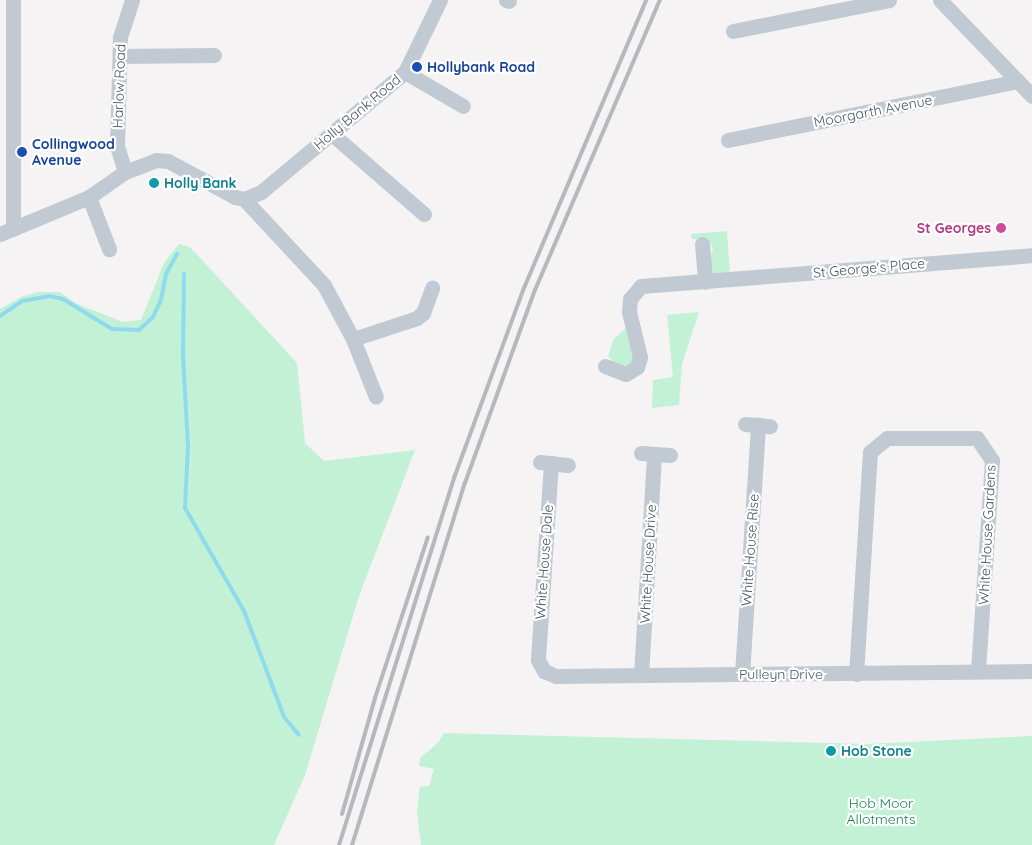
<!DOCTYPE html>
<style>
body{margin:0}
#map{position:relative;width:1032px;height:845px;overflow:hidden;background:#f5f3f3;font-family:Quicksand,sans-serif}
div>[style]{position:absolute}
.green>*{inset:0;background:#c3f1d5}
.stream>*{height:4px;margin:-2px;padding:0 2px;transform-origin:2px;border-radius:2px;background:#90daee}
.minor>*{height:15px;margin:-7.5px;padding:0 7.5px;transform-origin:7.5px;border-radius:7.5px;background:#c1cad2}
.rail>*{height:4px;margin:-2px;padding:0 2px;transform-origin:2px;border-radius:2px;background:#b5b8bd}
.dots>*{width:14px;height:14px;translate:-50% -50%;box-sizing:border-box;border:2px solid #fff;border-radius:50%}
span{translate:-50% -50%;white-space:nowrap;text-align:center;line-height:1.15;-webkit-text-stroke:4.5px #fff;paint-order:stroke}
.transit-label{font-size:14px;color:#164399;font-weight:700}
.left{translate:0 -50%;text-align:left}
.street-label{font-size:14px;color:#4a5661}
.culture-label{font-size:14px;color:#0d838f;font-weight:700}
.hotel-label{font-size:14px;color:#b23c85;font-weight:700}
.right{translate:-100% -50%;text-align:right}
.park-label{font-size:14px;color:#17864f}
</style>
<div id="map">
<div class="green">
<i style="clip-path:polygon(727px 231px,730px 275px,712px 274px,707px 262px,713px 250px,711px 244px,705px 239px,692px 239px,691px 234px)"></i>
<i style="clip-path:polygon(179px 244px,190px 247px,297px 363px,305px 443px,324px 461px,415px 450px,359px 596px,305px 775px,274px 845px,0 845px,0 309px,21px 297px,38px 292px,60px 292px,77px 304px,123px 322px,141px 320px,164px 263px)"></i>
<i style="clip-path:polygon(699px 312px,682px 364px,679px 405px,652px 408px,653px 380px,673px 377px,667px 315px)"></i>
<i style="clip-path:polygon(627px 327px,636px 358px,629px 368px,617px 366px,608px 356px,614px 339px)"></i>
<i style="clip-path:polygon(444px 733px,866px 744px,1032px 736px,1032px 845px,421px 845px,417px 812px,420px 787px,429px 786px,434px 769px,419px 766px,420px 758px,438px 743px)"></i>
</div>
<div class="stream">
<i style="left:184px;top:274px;width:81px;rotate:90.7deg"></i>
<i style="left:183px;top:355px;width:91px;rotate:86.9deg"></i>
<i style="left:188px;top:446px;width:62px;rotate:92.8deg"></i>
<i style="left:185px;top:508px;width:119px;rotate:60.2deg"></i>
<i style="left:244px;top:611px;width:113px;rotate:69.3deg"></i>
<i style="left:284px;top:717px;width:23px;rotate:50deg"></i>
<i style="left:0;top:316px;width:27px;rotate:-34deg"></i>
<i style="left:22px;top:301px;width:27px;rotate:-10deg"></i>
<i style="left:49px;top:296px;width:14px;rotate:12deg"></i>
<i style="left:63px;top:299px;width:57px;rotate:31.5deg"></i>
<i style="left:112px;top:329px;width:27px;rotate:2deg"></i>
<i style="left:139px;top:330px;width:19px;rotate:-43deg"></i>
<i style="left:153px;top:317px;width:19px;rotate:-65deg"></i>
<i style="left:161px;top:300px;width:26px;rotate:-79deg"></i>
<i style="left:166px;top:274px;width:23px;rotate:-61deg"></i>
</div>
<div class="minor">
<i style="left:506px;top:0;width:3px;rotate:18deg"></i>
<i style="left:940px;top:0;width:133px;rotate:46.2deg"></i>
<i style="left:733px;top:31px;width:159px;rotate:-11.2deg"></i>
<i style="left:120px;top:56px;width:94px;rotate:-0.6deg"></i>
<i style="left:405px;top:72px;width:67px;rotate:30.4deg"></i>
<i style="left:332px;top:134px;width:122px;rotate:41deg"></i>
<i style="left:728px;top:140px;width:296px;rotate:-11.5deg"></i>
<i style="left:125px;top:172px;width:28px;rotate:-107deg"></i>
<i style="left:117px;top:145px;width:108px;rotate:-88.4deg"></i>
<i style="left:120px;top:37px;width:39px;rotate:-72deg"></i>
<i style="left:89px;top:197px;width:56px;rotate:69deg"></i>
<i style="left:244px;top:199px;width:117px;rotate:47.1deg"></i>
<i style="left:324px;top:285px;width:61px;rotate:61.8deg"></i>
<i style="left:353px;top:339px;width:62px;rotate:68.4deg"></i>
<i style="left:13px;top:229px;width:229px;rotate:-90deg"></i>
<i style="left:0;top:234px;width:96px;rotate:-22.6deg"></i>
<i style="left:89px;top:197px;width:44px;rotate:-34.8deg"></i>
<i style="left:125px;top:172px;width:33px;rotate:-21deg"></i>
<i style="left:156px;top:160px;width:12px;rotate:5deg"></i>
<i style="left:168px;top:161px;width:76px;rotate:28.2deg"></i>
<i style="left:235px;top:197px;width:9px;rotate:13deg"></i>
<i style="left:244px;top:199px;width:18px;rotate:-22deg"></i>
<i style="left:261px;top:192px;width:187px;rotate:-39.8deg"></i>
<i style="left:405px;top:72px;width:80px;rotate:-64.1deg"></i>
<i style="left:702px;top:244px;width:38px;rotate:85deg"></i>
<i style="left:353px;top:339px;width:67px;rotate:-18.2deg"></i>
<i style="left:417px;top:318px;width:8px;rotate:-40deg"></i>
<i style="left:423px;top:313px;width:27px;rotate:-70deg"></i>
<i style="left:605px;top:366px;width:22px;rotate:21deg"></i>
<i style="left:626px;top:374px;width:13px;rotate:-32deg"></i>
<i style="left:637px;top:367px;width:10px;rotate:-73deg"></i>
<i style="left:640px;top:357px;width:46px;rotate:-103.7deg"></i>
<i style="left:629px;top:312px;width:13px;rotate:-86deg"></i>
<i style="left:630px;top:299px;width:17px;rotate:-50deg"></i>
<i style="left:641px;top:286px;width:392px;rotate:-4.5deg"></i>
<i style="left:745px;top:424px;width:25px;rotate:5deg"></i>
<i style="left:641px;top:453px;width:29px;rotate:4deg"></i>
<i style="left:540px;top:462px;width:28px;rotate:6deg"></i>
<i style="left:551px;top:463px;width:197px;rotate:93.8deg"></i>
<i style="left:538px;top:660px;width:13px;rotate:61deg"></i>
<i style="left:544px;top:671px;width:13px;rotate:23deg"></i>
<i style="left:556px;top:676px;width:476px;rotate:-0.6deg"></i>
<i style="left:742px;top:674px;width:250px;rotate:-86.3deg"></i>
<i style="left:856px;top:674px;width:222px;rotate:-86.4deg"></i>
<i style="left:870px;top:452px;width:22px;rotate:-39deg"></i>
<i style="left:887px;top:438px;width:90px"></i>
<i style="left:977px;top:438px;width:27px;rotate:56deg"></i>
<i style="left:992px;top:460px;width:211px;rotate:93.8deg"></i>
<i style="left:641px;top:675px;width:221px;rotate:-86.6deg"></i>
</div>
<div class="rail">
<i style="left:342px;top:814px;width:121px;rotate:-74.1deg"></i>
<i style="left:375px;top:698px;width:169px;rotate:-71.8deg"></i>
<i style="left:339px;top:845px;width:385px;rotate:-72.6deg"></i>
<i style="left:454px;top:478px;width:202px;rotate:-69.8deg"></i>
<i style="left:524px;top:288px;width:313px;rotate:-67deg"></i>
<i style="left:352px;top:845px;width:379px;rotate:-72.7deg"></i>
<i style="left:465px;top:483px;width:205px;rotate:-70.1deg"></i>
<i style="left:535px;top:290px;width:316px;rotate:-66.7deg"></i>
</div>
<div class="dots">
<i style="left:417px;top:67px;background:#1a4fb4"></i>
<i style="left:22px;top:152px;background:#1a4fb4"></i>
<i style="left:154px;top:183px;background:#0f9aa8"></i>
<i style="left:1001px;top:228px;background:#d1479c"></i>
<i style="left:831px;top:751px;background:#0f9aa8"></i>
</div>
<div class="transit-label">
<span class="left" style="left:427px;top:67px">Hollybank Road</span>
<span class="left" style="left:32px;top:152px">Collingwood<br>Avenue</span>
</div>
<div class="street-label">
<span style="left:119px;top:86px;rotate:-88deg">Harlow Road</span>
<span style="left:873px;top:111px;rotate:-11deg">Moorgarth Avenue</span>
<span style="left:357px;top:112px;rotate:-40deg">Holly Bank Road</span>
<span style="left:869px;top:268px;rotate:-5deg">St George's Place</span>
<span style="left:987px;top:535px;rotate:-87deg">White House Gardens</span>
<span style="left:750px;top:550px;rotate:-86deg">White House Rise</span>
<span style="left:544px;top:562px;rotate:-86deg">White House Dale</span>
<span style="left:648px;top:564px;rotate:-87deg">White House Drive</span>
<span style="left:781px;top:674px">Pulleyn Drive</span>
</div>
<div class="culture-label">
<span class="left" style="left:164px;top:183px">Holly Bank</span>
<span class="left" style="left:841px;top:751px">Hob Stone</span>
</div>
<div class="hotel-label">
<span class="right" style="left:991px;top:228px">St Georges</span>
</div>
<div class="park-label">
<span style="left:881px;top:811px">Hob Moor<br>Allotments</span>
</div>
</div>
